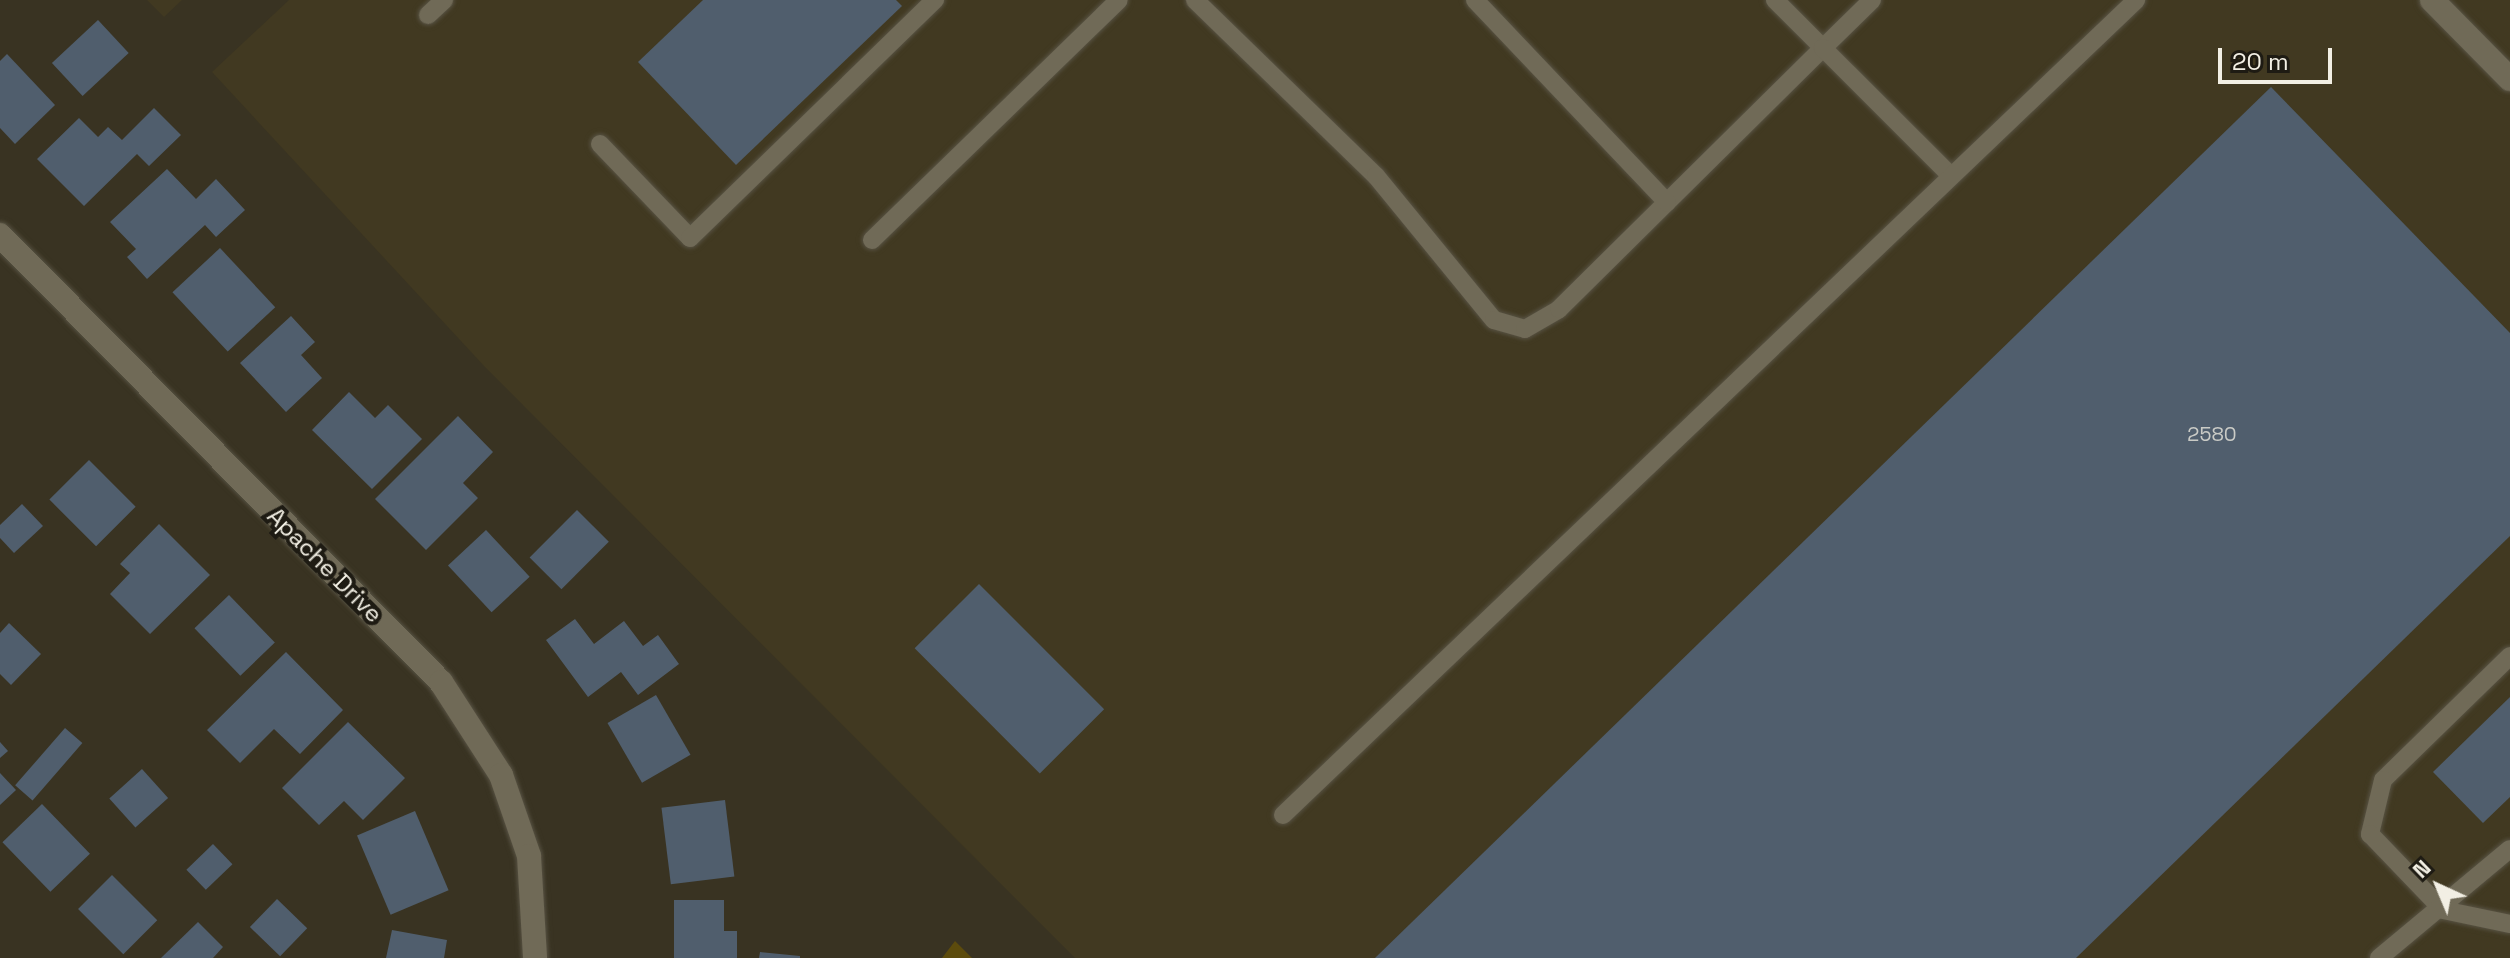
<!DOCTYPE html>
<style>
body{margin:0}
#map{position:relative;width:2510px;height:958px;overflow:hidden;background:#393322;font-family:"Space Grotesk",sans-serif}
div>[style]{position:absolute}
.built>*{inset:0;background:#413921}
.green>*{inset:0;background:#5c4b0c}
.building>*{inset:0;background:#505e6d;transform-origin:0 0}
.roads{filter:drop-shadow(0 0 2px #575243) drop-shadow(0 0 2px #575243)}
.lane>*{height:18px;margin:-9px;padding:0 9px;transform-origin:9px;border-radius:9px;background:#706a57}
.street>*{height:24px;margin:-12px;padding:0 12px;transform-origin:12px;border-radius:12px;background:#706a57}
span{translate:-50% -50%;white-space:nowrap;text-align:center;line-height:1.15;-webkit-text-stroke:8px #1e1b13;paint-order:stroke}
.number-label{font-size:20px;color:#cacbc6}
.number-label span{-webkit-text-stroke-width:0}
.street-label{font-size:24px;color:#f2efe4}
.north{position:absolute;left:2398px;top:846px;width:80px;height:80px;-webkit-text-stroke:6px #1e1b13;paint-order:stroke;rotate:316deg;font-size:22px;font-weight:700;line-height:32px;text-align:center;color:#f2efe4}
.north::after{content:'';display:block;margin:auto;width:28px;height:36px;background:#f2efe4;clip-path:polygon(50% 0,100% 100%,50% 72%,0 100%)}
.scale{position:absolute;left:2218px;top:48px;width:114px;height:36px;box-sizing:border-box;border:4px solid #f2efe4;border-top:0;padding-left:10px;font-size:24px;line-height:28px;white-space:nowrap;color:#f2efe4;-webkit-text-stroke:6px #1e1b13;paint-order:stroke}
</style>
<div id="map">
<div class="built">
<i style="clip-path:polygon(147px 0,182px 0,164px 17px)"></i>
<i style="clip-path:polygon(289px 0,2510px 0,2510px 958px,1075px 958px,485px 367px,212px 72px)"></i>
</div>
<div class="green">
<i style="clip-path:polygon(955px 941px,972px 958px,942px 958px)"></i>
</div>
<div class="building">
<i style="clip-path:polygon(703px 0,896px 0,902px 6px,736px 165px,638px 62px)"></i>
<i style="left:98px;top:20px;width:45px;height:63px;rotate:47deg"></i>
<i style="clip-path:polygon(7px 54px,55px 105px,15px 144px,0 128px,0 61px)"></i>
<i style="clip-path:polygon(2271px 87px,2510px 333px,2510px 536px,2076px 958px,1375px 958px)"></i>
<i style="clip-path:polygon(154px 108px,181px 135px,149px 166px,137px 154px,84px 206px,37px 159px,79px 118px,98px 137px,108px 127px,122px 140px)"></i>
<i style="clip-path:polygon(167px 169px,196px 199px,216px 179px,245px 210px,216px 237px,205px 225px,147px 279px,127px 257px,136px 249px,110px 222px)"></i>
<i style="left:220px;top:248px;width:81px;height:65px;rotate:47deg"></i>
<i style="clip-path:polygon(291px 316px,315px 342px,301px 355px,322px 378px,286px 412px,240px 363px)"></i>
<i style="clip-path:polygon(349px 392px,375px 418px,388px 405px,422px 439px,372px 489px,312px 430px)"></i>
<i style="clip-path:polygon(458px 416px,493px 452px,463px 483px,478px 498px,426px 550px,375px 499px)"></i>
<i style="left:89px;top:460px;width:66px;height:56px;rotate:45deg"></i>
<i style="clip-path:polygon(22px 504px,43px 526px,14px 553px,0 538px,0 525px)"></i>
<i style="left:577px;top:510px;width:45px;height:67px;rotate:45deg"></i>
<i style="clip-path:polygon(159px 524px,210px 575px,150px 634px,110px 594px,130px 573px,120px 564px)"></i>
<i style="left:486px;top:530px;width:64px;height:52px;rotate:47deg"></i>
<i style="left:979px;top:584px;width:177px;height:91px;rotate:45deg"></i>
<i style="left:229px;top:595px;width:66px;height:48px;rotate:46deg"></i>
<i style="clip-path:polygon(575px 619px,594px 644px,624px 621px,643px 646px,658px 635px,679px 664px,638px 695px,621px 672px,588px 697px,546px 640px)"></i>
<i style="clip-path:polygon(9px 623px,41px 654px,11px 685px,0 674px,0 633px)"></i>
<i style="clip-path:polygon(286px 652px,343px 710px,300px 754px,274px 729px,240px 763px,207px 730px)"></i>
<i style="left:656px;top:695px;width:69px;height:56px;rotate:60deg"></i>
<i style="clip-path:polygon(2510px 697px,2510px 797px,2483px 823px,2433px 772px)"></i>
<i style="clip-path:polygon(348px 722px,405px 778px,363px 820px,344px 801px,319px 825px,282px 788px)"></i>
<i style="left:65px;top:728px;width:23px;height:76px;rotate:41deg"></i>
<i style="clip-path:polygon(0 742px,8px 751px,0 758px)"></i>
<i style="left:142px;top:769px;width:39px;height:44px;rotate:48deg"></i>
<i style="clip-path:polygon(0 773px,16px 790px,0 805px)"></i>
<i style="left:725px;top:800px;width:77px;height:64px;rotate:83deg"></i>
<i style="left:42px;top:804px;width:69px;height:55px;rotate:46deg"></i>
<i style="left:415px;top:811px;width:86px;height:63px;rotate:67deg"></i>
<i style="left:213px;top:844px;width:28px;height:37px;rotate:46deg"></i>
<i style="left:112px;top:875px;width:64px;height:48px;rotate:45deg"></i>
<i style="left:277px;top:899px;width:42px;height:39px;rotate:44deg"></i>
<i style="clip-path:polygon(674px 900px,724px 900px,724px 931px,737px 931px,737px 958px,674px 958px)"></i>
<i style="clip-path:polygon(198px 922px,223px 947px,213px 958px,161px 958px)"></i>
<i style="clip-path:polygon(392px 930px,447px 940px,444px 958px,386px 958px)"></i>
<i style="clip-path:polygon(760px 952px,800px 956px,800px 958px,759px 958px)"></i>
</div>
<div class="roads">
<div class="lane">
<i style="left:1195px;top:0;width:252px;rotate:44.2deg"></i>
<i style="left:1376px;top:176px;width:186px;rotate:50.7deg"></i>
<i style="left:1494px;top:320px;width:32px;rotate:16deg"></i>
<i style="left:1525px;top:329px;width:39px;rotate:-30deg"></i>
<i style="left:1559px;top:309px;width:371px;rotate:-44.7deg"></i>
<i style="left:1823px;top:48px;width:68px;rotate:-135deg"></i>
<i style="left:1475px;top:0;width:279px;rotate:46.5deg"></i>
<i style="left:1872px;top:0;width:69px;rotate:135.6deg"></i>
<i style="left:1823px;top:48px;width:181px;rotate:45deg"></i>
<i style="left:428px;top:15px;width:22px;rotate:-43deg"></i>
<i style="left:600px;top:144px;width:130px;rotate:46.2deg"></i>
<i style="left:690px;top:238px;width:342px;rotate:-44.2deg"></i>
<i style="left:872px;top:240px;width:344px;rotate:-44.2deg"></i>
<i style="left:2510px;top:656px;width:177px;rotate:135.7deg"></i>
<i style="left:2383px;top:780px;width:56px;rotate:103.5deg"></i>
<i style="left:2370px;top:834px;width:105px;rotate:46.2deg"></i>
<i style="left:2443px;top:910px;width:68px;rotate:11.8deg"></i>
<i style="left:1283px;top:815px;width:1180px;rotate:-43.69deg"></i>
<i style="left:2379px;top:958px;width:170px;rotate:-39.8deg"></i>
</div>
<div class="street">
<i style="left:2432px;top:0;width:111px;rotate:45.4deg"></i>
<i style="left:0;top:235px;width:628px;rotate:45.39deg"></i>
<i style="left:441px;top:682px;width:111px;rotate:57.2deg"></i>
<i style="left:501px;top:775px;width:86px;rotate:70.9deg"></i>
<i style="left:529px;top:856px;width:102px;rotate:86.6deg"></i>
</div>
</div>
<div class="number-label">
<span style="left:2212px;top:434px">2580</span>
</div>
<div class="street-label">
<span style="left:325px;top:565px;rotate:45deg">Apache Drive</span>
</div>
<div class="north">N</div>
<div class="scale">20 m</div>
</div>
